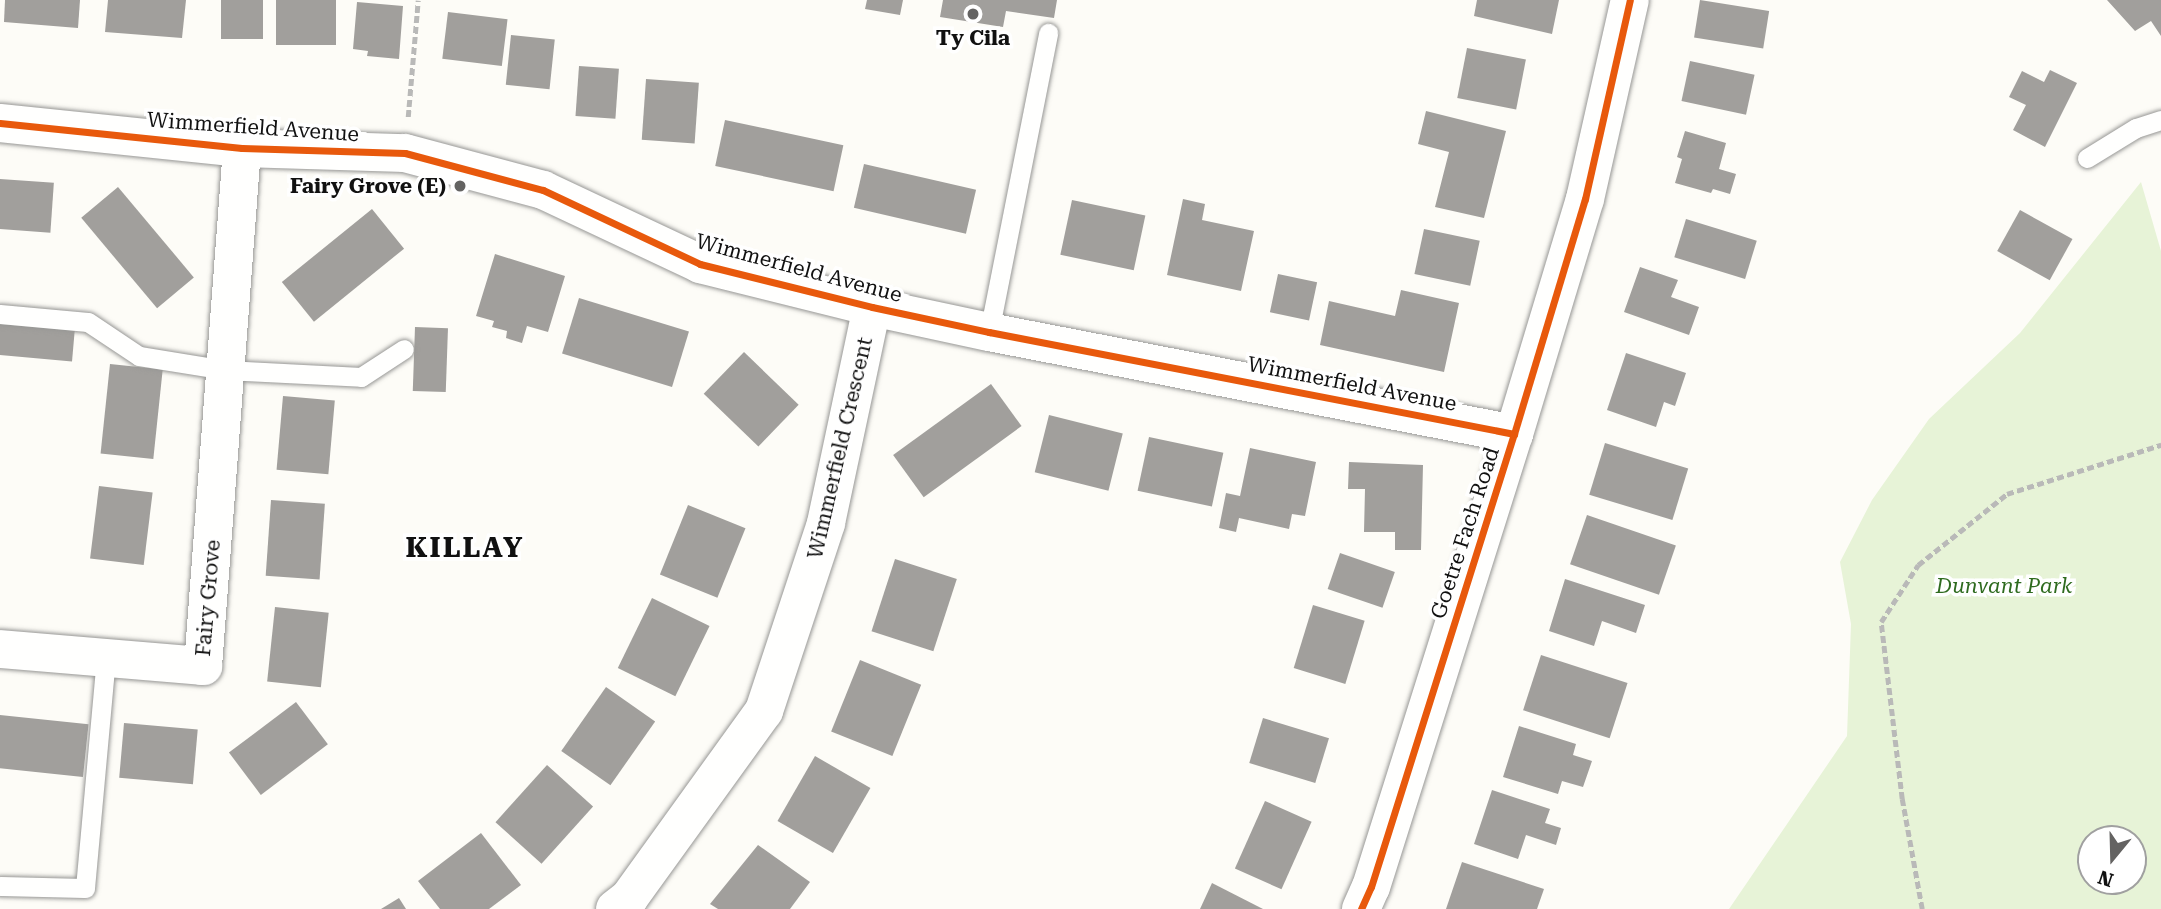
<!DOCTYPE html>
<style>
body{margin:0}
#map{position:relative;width:2161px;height:909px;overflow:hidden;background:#fdfcf7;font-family:"Roboto Serif",serif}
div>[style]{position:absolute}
.green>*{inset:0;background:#e7f3d7}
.building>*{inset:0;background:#a19f9c;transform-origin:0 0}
.path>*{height:4.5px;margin-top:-2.25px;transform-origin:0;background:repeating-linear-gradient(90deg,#b9b9b8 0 7px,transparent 0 10.5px)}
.roads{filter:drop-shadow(0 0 2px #979795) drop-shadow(0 0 2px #979795)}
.service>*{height:19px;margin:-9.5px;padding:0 9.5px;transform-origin:9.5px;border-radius:9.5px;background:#fffffe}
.minor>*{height:38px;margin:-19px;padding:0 19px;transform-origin:19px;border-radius:19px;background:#fffffe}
.tertiary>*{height:38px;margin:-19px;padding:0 19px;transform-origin:19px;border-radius:19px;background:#fffffe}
.cycleway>*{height:7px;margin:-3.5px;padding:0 3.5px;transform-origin:3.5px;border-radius:3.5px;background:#e8590c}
.dots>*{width:19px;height:19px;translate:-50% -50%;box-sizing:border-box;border:4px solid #fff;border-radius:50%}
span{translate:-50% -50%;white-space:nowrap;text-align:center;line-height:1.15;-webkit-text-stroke:7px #fff;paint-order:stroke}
.poi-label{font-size:21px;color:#111;font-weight:700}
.right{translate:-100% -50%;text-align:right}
.street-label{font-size:21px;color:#111}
.park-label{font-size:21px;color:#2f6b1f;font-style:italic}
.district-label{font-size:28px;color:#111;font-weight:700;letter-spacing:2px}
.north{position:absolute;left:2077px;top:825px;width:70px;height:70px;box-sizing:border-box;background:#fff;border:2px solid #a0a0a0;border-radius:50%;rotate:199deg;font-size:19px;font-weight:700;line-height:28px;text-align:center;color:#111}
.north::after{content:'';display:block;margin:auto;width:24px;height:32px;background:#646362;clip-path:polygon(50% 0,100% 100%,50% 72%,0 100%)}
</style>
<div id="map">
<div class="green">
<i style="clip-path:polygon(evenodd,2141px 182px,2161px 251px,2161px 909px,1729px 909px,1847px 736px,1851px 624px,1840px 562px,1872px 500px,1929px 419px,2020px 333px,2141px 182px,2091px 839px,2133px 839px,2133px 881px,2091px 881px,2091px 839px)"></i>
</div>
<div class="building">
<i style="clip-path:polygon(5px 0,80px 0,78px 28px,4px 22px)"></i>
<i style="clip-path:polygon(108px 0,186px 0,182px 38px,105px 32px)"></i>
<i style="left:221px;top:0;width:42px;height:39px"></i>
<i style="left:276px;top:0;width:60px;height:45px"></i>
<i style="clip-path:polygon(867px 0,903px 0,900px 15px,865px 9px)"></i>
<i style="clip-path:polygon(943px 0,1057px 0,1054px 18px,1006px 11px,1003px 27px,940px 17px)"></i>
<i style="clip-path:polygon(1477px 0,1559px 0,1552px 34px,1474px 16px)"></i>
<i style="left:1700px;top:0;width:70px;height:38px;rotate:9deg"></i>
<i style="clip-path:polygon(2107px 0,2161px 0,2161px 36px,2151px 21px,2135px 31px)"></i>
<i style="clip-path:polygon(357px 2px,403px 6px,399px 59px,367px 56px,368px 51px,353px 49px)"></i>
<i style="left:448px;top:12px;width:60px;height:47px;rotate:7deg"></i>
<i style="left:511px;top:35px;width:44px;height:50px;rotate:6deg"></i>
<i style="left:1467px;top:48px;width:60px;height:51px;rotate:11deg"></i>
<i style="left:1690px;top:61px;width:66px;height:41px;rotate:12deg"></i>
<i style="left:579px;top:66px;width:40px;height:50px;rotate:4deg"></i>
<i style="clip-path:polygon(2050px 70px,2077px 83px,2045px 147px,2013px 130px,2026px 105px,2009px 97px,2022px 71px,2044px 82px)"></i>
<i style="left:646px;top:79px;width:53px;height:61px;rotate:4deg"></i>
<i style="clip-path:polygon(1426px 111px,1506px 131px,1484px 218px,1435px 207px,1449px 152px,1418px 144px)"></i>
<i style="left:725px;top:120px;width:121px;height:47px;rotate:12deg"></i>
<i style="clip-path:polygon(1685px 131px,1726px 143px,1719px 169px,1736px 174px,1730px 194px,1713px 189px,1711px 193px,1675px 183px,1682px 159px,1677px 157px)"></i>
<i style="left:864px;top:164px;width:115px;height:45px;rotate:13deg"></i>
<i style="left:0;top:179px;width:54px;height:50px;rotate:4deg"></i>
<i style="left:118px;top:187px;width:118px;height:48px;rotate:50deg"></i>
<i style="clip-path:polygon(1183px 199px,1205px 204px,1202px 220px,1254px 231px,1241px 291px,1167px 275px)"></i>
<i style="left:1072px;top:200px;width:75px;height:56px;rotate:12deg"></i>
<i style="left:372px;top:209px;width:51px;height:116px;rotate:51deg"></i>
<i style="left:2020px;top:210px;width:60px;height:47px;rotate:29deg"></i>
<i style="left:1686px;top:219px;width:74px;height:40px;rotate:17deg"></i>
<i style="left:1424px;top:229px;width:57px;height:46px;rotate:12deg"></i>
<i style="clip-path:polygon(495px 254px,565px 276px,548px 332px,527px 326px,522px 343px,506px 338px,507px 331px,492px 327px,494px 321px,476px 316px)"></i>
<i style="clip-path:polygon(1640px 267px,1678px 280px,1671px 297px,1699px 307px,1689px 335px,1624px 312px)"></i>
<i style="left:1278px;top:274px;width:40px;height:39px;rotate:12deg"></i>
<i style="clip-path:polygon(1401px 290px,1459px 303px,1444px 372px,1320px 345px,1329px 301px,1395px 316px)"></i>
<i style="left:579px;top:298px;width:115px;height:58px;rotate:17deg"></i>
<i style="left:0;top:324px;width:75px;height:31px;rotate:5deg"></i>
<i style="left:415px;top:327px;width:33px;height:64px;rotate:2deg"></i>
<i style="left:744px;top:352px;width:76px;height:58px;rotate:44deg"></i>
<i style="clip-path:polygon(1626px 353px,1686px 373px,1675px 406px,1664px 402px,1656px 427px,1607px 410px)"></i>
<i style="left:110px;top:364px;width:53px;height:90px;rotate:6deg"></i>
<i style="left:991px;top:384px;width:52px;height:121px;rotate:54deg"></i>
<i style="left:283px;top:396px;width:52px;height:74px;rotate:5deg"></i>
<i style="left:1049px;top:415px;width:76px;height:59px;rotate:14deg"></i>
<i style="left:1149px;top:437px;width:76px;height:55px;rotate:12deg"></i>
<i style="left:1605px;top:443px;width:87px;height:54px;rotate:17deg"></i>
<i style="clip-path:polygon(1250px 448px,1316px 462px,1305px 516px,1292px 514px,1289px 529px,1239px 518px,1236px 532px,1219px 528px,1226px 493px,1240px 496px)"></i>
<i style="clip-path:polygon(1349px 462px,1423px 465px,1421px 550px,1395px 550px,1395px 532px,1364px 532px,1365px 489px,1348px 489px)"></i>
<i style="left:99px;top:486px;width:54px;height:73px;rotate:7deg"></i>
<i style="left:271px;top:500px;width:54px;height:76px;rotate:4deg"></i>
<i style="left:688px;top:505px;width:62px;height:75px;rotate:22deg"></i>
<i style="left:1587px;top:515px;width:94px;height:52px;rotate:19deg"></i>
<i style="left:1340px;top:553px;width:58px;height:38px;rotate:19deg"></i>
<i style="left:895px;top:559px;width:65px;height:76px;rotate:18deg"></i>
<i style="clip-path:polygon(1565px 579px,1645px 605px,1636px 633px,1602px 621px,1594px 646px,1549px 631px)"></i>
<i style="left:652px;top:598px;width:64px;height:78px;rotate:26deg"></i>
<i style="left:1313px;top:605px;width:54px;height:66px;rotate:17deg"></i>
<i style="left:275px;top:607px;width:54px;height:75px;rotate:6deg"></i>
<i style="left:1541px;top:655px;width:91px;height:58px;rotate:18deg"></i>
<i style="left:860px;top:660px;width:66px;height:77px;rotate:22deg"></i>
<i style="left:606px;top:687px;width:60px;height:78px;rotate:35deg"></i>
<i style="left:296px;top:702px;width:53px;height:84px;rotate:53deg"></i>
<i style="left:0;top:715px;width:89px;height:53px;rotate:6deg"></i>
<i style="left:1263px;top:718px;width:69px;height:47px;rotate:17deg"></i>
<i style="left:124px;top:723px;width:74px;height:55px;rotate:5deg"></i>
<i style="clip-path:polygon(1519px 726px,1576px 744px,1573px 755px,1592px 761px,1583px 787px,1562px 781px,1558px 794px,1503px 777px)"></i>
<i style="left:815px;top:756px;width:64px;height:75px;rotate:30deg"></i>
<i style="left:547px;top:765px;width:62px;height:77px;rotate:42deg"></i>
<i style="clip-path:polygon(1492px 790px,1550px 809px,1545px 823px,1561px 828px,1556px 845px,1526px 835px,1518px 859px,1474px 844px)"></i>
<i style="left:1265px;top:801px;width:51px;height:74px;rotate:24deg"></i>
<i style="clip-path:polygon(481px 833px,521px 885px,489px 909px,440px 909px,418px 881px)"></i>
<i style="clip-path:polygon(758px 845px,810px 882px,790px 909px,718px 909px,710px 904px)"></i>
<i style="clip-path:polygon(1462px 862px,1544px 889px,1537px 909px,1446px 909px)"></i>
<i style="clip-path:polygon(1212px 883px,1263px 909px,1200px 909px)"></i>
<i style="clip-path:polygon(399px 898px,406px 909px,381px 909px)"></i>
</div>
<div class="path">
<i style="left:408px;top:117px;width:117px;rotate:-85.1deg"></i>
<i style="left:1922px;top:909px;width:112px;rotate:-100.3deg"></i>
<i style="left:1902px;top:799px;width:178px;rotate:-96.8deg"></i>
<i style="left:1881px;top:622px;width:68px;rotate:-57deg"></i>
<i style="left:1918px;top:565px;width:114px;rotate:-38.6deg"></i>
<i style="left:2007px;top:494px;width:162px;rotate:-17.7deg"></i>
</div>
<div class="roads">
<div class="service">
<i style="left:2087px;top:158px;width:57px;rotate:-31.5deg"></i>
<i style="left:2136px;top:128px;width:26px;rotate:-18deg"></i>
<i style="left:0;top:314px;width:88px;rotate:5.2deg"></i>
<i style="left:88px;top:322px;width:61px;rotate:33.7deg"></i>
<i style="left:139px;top:356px;width:87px;rotate:9.2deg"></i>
<i style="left:225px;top:370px;width:136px;rotate:2.9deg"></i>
<i style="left:361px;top:377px;width:51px;rotate:-33.1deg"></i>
<i style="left:989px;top:332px;width:305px;rotate:-78.8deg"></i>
<i style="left:0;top:886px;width:85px;rotate:1.3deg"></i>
<i style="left:85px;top:888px;width:230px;rotate:-84.8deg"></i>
</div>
<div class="minor">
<i style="left:0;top:123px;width:243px;rotate:5.9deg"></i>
<i style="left:242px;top:148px;width:163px;rotate:1.8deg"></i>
<i style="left:405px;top:153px;width:143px;rotate:15deg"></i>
<i style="left:543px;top:190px;width:174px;rotate:25.2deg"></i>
<i style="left:700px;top:264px;width:177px;rotate:14deg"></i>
<i style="left:872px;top:307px;width:120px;rotate:12.1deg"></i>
<i style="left:989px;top:332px;width:535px;rotate:10.99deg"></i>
<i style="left:0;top:649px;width:204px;rotate:4.8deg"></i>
<i style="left:203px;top:666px;width:519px;rotate:-85.69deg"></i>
<i style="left:615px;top:909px;width:18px;rotate:-38deg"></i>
<i style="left:629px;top:898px;width:231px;rotate:-54.2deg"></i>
<i style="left:764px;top:711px;width:198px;rotate:-71.7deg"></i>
<i style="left:826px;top:523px;width:221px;rotate:-78deg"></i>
</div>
<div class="tertiary">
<i style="left:1361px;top:909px;width:24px;rotate:-66deg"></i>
<i style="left:1371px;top:887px;width:475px;rotate:-72.5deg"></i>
<i style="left:1514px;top:434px;width:245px;rotate:-73.2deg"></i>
<i style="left:1585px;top:199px;width:204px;rotate:-77.3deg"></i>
</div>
</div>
<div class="cycleway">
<i style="left:0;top:123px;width:243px;rotate:5.9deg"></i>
<i style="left:242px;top:148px;width:163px;rotate:1.8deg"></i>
<i style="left:405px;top:153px;width:143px;rotate:15deg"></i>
<i style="left:543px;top:190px;width:174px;rotate:25.2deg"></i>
<i style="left:700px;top:264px;width:177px;rotate:14deg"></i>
<i style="left:872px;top:307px;width:120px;rotate:12.1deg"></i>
<i style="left:989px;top:332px;width:535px;rotate:10.99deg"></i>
<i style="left:1361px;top:909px;width:24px;rotate:-66deg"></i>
<i style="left:1371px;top:887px;width:475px;rotate:-72.5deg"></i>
<i style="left:1514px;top:434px;width:245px;rotate:-73.2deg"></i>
<i style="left:1585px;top:199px;width:204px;rotate:-77.3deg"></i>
</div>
<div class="dots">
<i style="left:973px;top:14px;background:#646362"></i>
<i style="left:460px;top:186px;background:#646362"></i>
</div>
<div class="poi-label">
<span style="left:973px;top:38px">Ty Cila</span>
<span class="right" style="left:446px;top:186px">Fairy Grove (E)</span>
</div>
<div class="street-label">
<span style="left:253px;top:127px;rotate:4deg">Wimmerfield Avenue</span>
<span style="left:799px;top:268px;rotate:15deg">Wimmerfield Avenue</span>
<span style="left:1352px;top:384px;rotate:11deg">Wimmerfield Avenue</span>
<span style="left:840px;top:448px;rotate:-77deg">Wimmerfield Crescent</span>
<span style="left:1465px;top:533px;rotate:-72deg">Goetre Fach Road</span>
<span style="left:208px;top:598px;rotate:-85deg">Fairy Grove</span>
</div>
<div class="park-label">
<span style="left:2004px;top:586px">Dunvant Park</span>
</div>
<div class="district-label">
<span style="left:465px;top:548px">KILLAY</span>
</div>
<div class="north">N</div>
</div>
